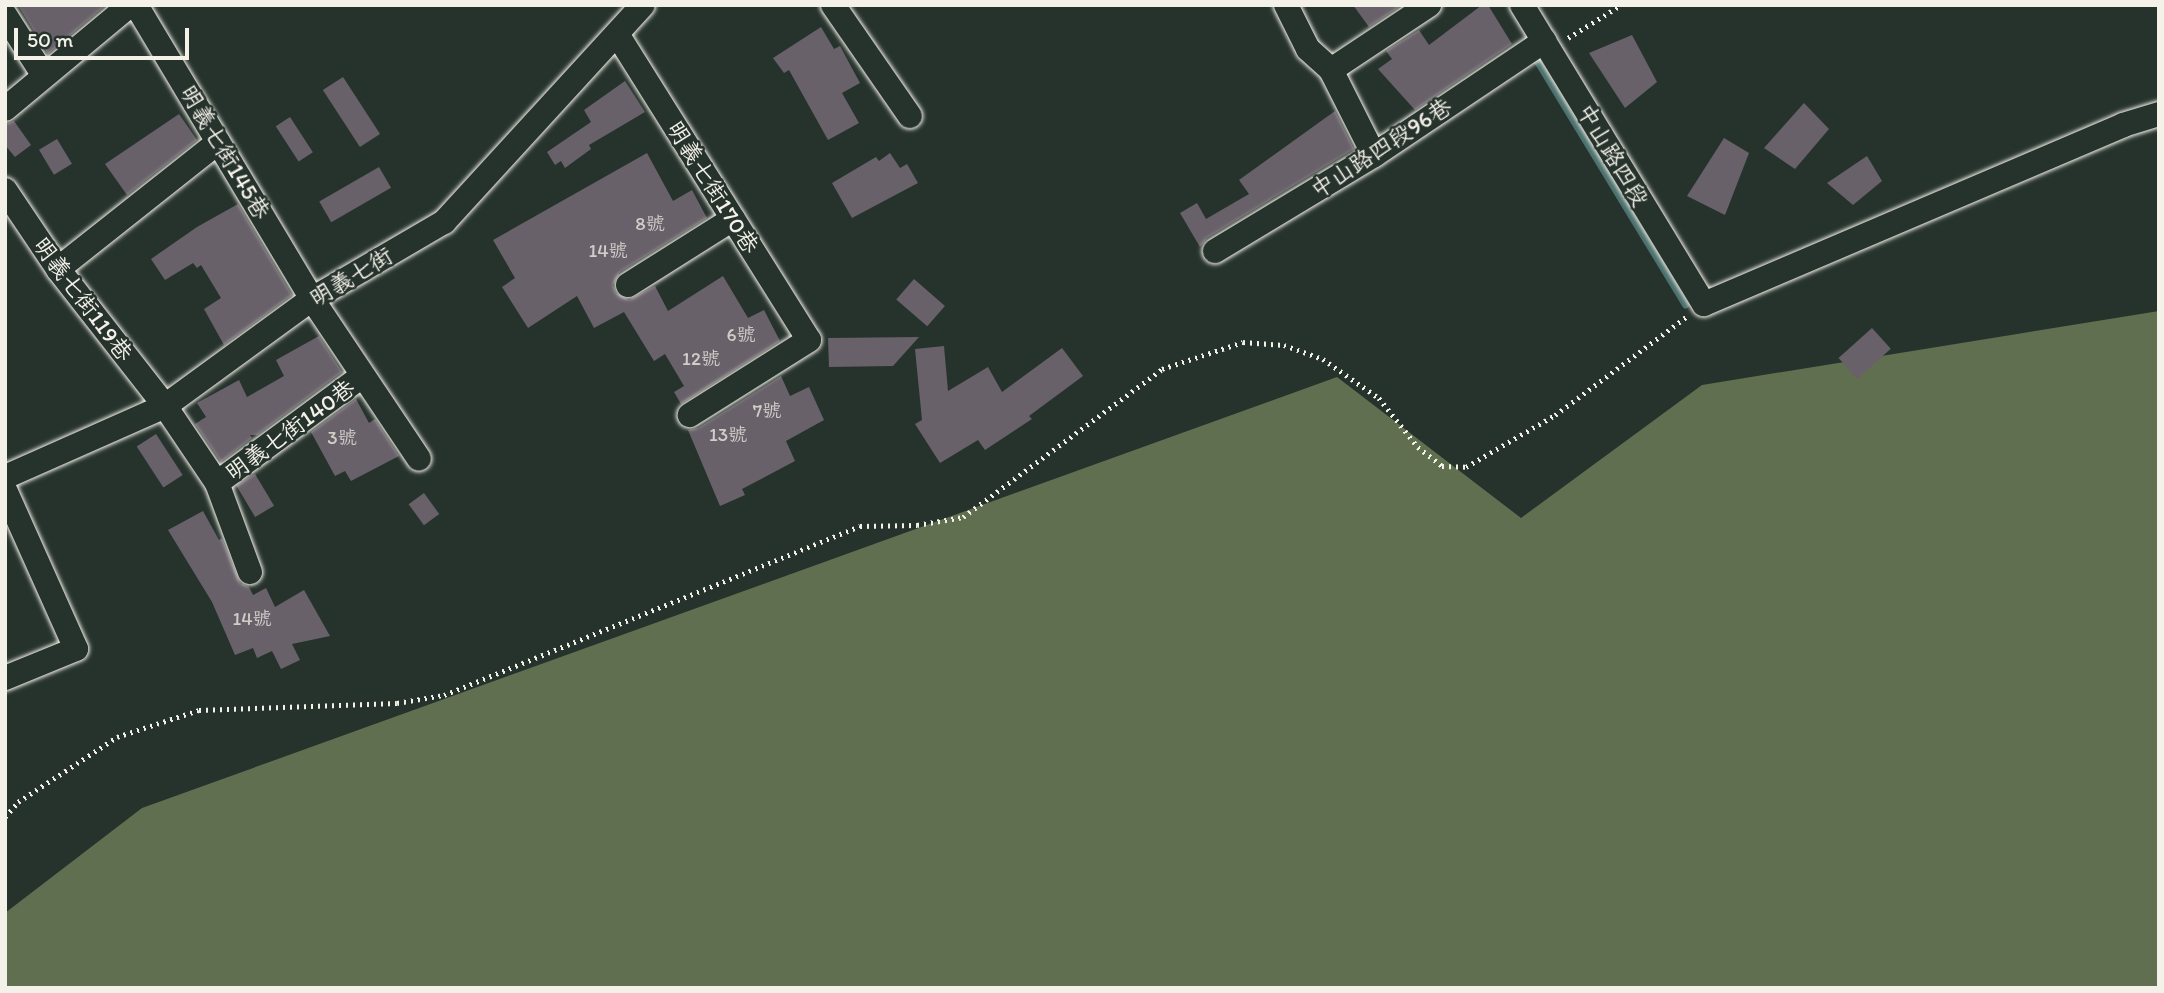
<!DOCTYPE html>
<meta charset="utf-8">
<style>
body{margin:0}
#map{position:relative;width:2164px;height:993px;overflow:hidden;background:#26332d;font-family:Itim,"LXGW WenKai TC",sans-serif}
div>[style]{position:absolute}
.green>*{inset:0;background:#606f50}
.stream>*{height:7px;margin:-3.5px;padding:0 3.5px;transform-origin:3.5px;border-radius:3.5px;background:#4a6f6d}
.building>*{inset:0;background:#68616a;transform-origin:0 0}
.path>*{height:4.5px;margin-top:-2.25px;transform-origin:0;background:repeating-linear-gradient(90deg,#f4f1e8 0 2px,transparent 0 7px)}
.roads{filter:drop-shadow(0 0 2px #f4f1e8) drop-shadow(0 0 2px #f4f1e8)}
.minor>*{height:24px;margin:-12px;padding:0 12px;transform-origin:12px;border-radius:12px;background:#26332d}
span{translate:-50% -50%;white-space:nowrap;text-align:center;line-height:1.15;-webkit-text-stroke:5px #26332d;paint-order:stroke}
.number-label{font-size:19px;color:#d1cdc8}
.number-label span{-webkit-text-stroke-width:0}
.street-label{font-size:23px;color:#f4f1e8}
.frame{position:absolute;inset:0;border:7px solid #f4f1e8;pointer-events:none}
.scale{position:absolute;left:14px;top:28px;width:175px;height:32px;box-sizing:border-box;border:4px solid #f4f1e8;border-top:0;padding-left:9px;font-size:21px;line-height:24px;white-space:nowrap;color:#f4f1e8;-webkit-text-stroke:5px #26332d;paint-order:stroke}
</style>
<div id="map">
<div class="green">
<i style="clip-path:polygon(2159px 311px,2159px 988px,5px 988px,5px 913px,142px 808px,1337px 377px,1521px 518px,1702px 385px)"></i>
</div>
<div class="stream">
<i style="left:1529px;top:58px;width:9px;rotate:21deg"></i>
<i style="left:1537px;top:61px;width:285px;rotate:58.7deg"></i>
</div>
<div class="building">
<i style="clip-path:polygon(18px 5px,106px 5px,48px 54px)"></i>
<i style="clip-path:polygon(1353px 5px,1402px 5px,1369px 27px)"></i>
<i style="clip-path:polygon(1482px 5px,1488px 5px,1512px 44px,1415px 110px,1378px 69px,1392px 59px,1386px 51px,1419px 30px,1429px 45px)"></i>
<i style="clip-path:polygon(821px 27px,834px 49px,840px 46px,860px 83px,842px 93px,859px 123px,828px 140px,789px 70px,784px 73px,773px 58px)"></i>
<i style="clip-path:polygon(1632px 35px,1657px 82px,1625px 108px,1589px 53px)"></i>
<i style="left:343px;top:77px;width:68px;height:24px;rotate:57deg"></i>
<i style="clip-path:polygon(625px 81px,645px 112px,589px 145px,591px 149px,565px 168px,561px 161px,555px 165px,547px 152px,591px 122px,584px 110px)"></i>
<i style="clip-path:polygon(1804px 103px,1829px 129px,1795px 169px,1764px 148px)"></i>
<i style="clip-path:polygon(1335px 111px,1354px 149px,1207px 238px,1200px 247px,1180px 213px,1197px 203px,1206px 219px,1249px 194px,1239px 180px)"></i>
<i style="clip-path:polygon(179px 114px,197px 140px,127px 195px,105px 164px)"></i>
<i style="left:290px;top:117px;width:42px;height:17px;rotate:57deg"></i>
<i style="clip-path:polygon(14px 121px,31px 145px,15px 157px,5px 145px,5px 124px)"></i>
<i style="clip-path:polygon(1724px 138px,1749px 153px,1725px 215px,1687px 196px)"></i>
<i style="left:57px;top:139px;width:29px;height:21px;rotate:59deg"></i>
<i style="clip-path:polygon(647px 153px,673px 201px,692px 190px,707px 218px,620px 272px,613px 285px,616px 293px,629px 300px,655px 286px,668px 311px,723px 276px,748px 318px,764px 310px,780px 341px,681px 404px,674px 392px,684px 386px,665px 354px,654px 361px,624px 312px,594px 328px,577px 296px,528px 328px,502px 287px,515px 278px,493px 240px)"></i>
<i style="clip-path:polygon(890px 153px,900px 168px,907px 164px,918px 183px,852px 218px,832px 183px,876px 157px,879px 161px)"></i>
<i style="clip-path:polygon(1867px 156px,1882px 181px,1853px 205px,1827px 183px)"></i>
<i style="left:379px;top:167px;width:24px;height:69px;rotate:60deg"></i>
<i style="clip-path:polygon(238px 204px,292px 295px,224px 345px,204px 309px,221px 298px,201px 265px,197px 268px,193px 263px,165px 280px,151px 259px,197px 227px)"></i>
<i style="left:914px;top:279px;width:41px;height:27px;rotate:41deg"></i>
<i style="left:1872px;top:328px;width:28px;height:45px;rotate:48deg"></i>
<i style="clip-path:polygon(319px 336px,342px 372px,257px 435px,250px 435px,252px 438px,221px 462px,195px 424px,206px 417px,197px 403px,239px 380px,247px 397px,284px 376px,276px 360px)"></i>
<i style="clip-path:polygon(919px 337px,893px 366px,829px 367px,828px 338px)"></i>
<i style="clip-path:polygon(944px 346px,948px 391px,988px 367px,1002px 392px,1062px 348px,1083px 376px,1029px 416px,1032px 419px,985px 450px,978px 440px,940px 463px,915px 424px,922px 420px,915px 349px)"></i>
<i style="clip-path:polygon(781px 376px,790px 396px,809px 387px,824px 420px,786px 441px,795px 461px,742px 489px,745px 495px,720px 506px,688px 430px,698px 428px)"></i>
<i style="clip-path:polygon(356px 399px,369px 423px,375px 419px,399px 456px,351px 481px,345px 471px,335px 476px,311px 432px)"></i>
<i style="left:156px;top:434px;width:49px;height:23px;rotate:57deg"></i>
<i style="left:255px;top:474px;width:37px;height:22px;rotate:59deg"></i>
<i style="left:424px;top:493px;width:26px;height:19px;rotate:54deg"></i>
<i style="clip-path:polygon(203px 511px,219px 540px,222px 538px,240px 583px,249px 587px,253px 595px,266px 588px,275px 607px,304px 590px,330px 636px,292px 644px,300px 660px,281px 669px,272px 651px,257px 658px,253px 648px,235px 655px,212px 602px,168px 530px)"></i>
</div>
<div class="path">
<i style="left:1568px;top:38px;width:62px;rotate:-31.9deg"></i>
<i style="left:5px;top:817px;width:20px;rotate:-49deg"></i>
<i style="left:18px;top:802px;width:118px;rotate:-33.3deg"></i>
<i style="left:117px;top:737px;width:86px;rotate:-18.2deg"></i>
<i style="left:199px;top:710px;width:198px;rotate:-2deg"></i>
<i style="left:397px;top:703px;width:48px;rotate:-9.7deg"></i>
<i style="left:444px;top:695px;width:449px;rotate:-22.1deg"></i>
<i style="left:860px;top:526px;width:57px;rotate:-1deg"></i>
<i style="left:917px;top:525px;width:47px;rotate:-9.9deg"></i>
<i style="left:963px;top:517px;width:248px;rotate:-36.6deg"></i>
<i style="left:1162px;top:369px;width:85px;rotate:-18.4deg"></i>
<i style="left:1243px;top:342px;width:41px;rotate:4.2deg"></i>
<i style="left:1284px;top:345px;width:41px;rotate:19.7deg"></i>
<i style="left:1323px;top:359px;width:68px;rotate:34.9deg"></i>
<i style="left:1379px;top:398px;width:63px;rotate:51.5deg"></i>
<i style="left:1418px;top:447px;width:31px;rotate:38deg"></i>
<i style="left:1442px;top:466px;width:24px;rotate:2deg"></i>
<i style="left:1466px;top:467px;width:103px;rotate:-30.3deg"></i>
<i style="left:1555px;top:415px;width:164px;rotate:-36.8deg"></i>
</div>
<div class="roads">
<div class="minor">
<i style="left:136px;top:5px;width:343px;rotate:59.1deg"></i>
<i style="left:312px;top:299px;width:192px;rotate:56.2deg"></i>
<i style="left:833px;top:5px;width:135px;rotate:55.3deg"></i>
<i style="left:1286px;top:5px;width:49px;rotate:63.4deg"></i>
<i style="left:1308px;top:49px;width:31px;rotate:42deg"></i>
<i style="left:1331px;top:70px;width:95px;rotate:63.2deg"></i>
<i style="left:1522px;top:5px;width:350px;rotate:58.7deg"></i>
<i style="left:1704px;top:304px;width:456px;rotate:-23.1deg"></i>
<i style="left:2123px;top:125px;width:38px;rotate:-17deg"></i>
<i style="left:5px;top:15px;width:72px;rotate:57.4deg"></i>
<i style="left:617px;top:34px;width:361px;rotate:57.9deg"></i>
<i style="left:809px;top:340px;width:141px;rotate:147.8deg"></i>
<i style="left:1331px;top:70px;width:118px;rotate:-33.6deg"></i>
<i style="left:5px;top:109px;width:163px;rotate:-39.8deg"></i>
<i style="left:5px;top:190px;width:95px;rotate:56.1deg"></i>
<i style="left:58px;top:269px;width:174px;rotate:52deg"></i>
<i style="left:165px;top:406px;width:93px;rotate:56deg"></i>
<i style="left:217px;top:483px;width:95px;rotate:69.7deg"></i>
<i style="left:1215px;top:251px;width:186px;rotate:-31.1deg"></i>
<i style="left:1374px;top:155px;width:205px;rotate:-33.8deg"></i>
<i style="left:58px;top:269px;width:204px;rotate:-38.4deg"></i>
<i style="left:628px;top:285px;width:124px;rotate:-32.2deg"></i>
<i style="left:5px;top:477px;width:175px;rotate:-23.9deg"></i>
<i style="left:165px;top:406px;width:182px;rotate:-36.1deg"></i>
<i style="left:312px;top:299px;width:153px;rotate:-30.3deg"></i>
<i style="left:444px;top:222px;width:294px;rotate:-47.5deg"></i>
<i style="left:217px;top:483px;width:180px;rotate:-36.4deg"></i>
<i style="left:5px;top:490px;width:174px;rotate:65.9deg"></i>
<i style="left:76px;top:649px;width:77px;rotate:157.8deg"></i>
</div>
</div>
<div class="number-label">
<span style="left:650px;top:224px">8號</span>
<span style="left:608px;top:251px">14號</span>
<span style="left:741px;top:335px">6號</span>
<span style="left:701px;top:359px">12號</span>
<span style="left:767px;top:411px">7號</span>
<span style="left:728px;top:435px">13號</span>
<span style="left:342px;top:438px">3號</span>
<span style="left:252px;top:619px">14號</span>
</div>
<div class="street-label">
<span style="left:1381px;top:148px;rotate:-33deg">中山路四段96巷</span>
<span style="left:225px;top:152px;rotate:59deg">明義七街145巷</span>
<span style="left:1613px;top:155px;rotate:59deg">中山路四段</span>
<span style="left:713px;top:187px;rotate:58deg">明義七街170巷</span>
<span style="left:351px;top:277px;rotate:-31deg">明義七街</span>
<span style="left:83px;top:299px;rotate:53deg">明義七街119巷</span>
<span style="left:290px;top:430px;rotate:-36deg">明義七街140巷</span>
</div>
<div class="frame"></div>
<div class="scale">50 m</div>
</div>
